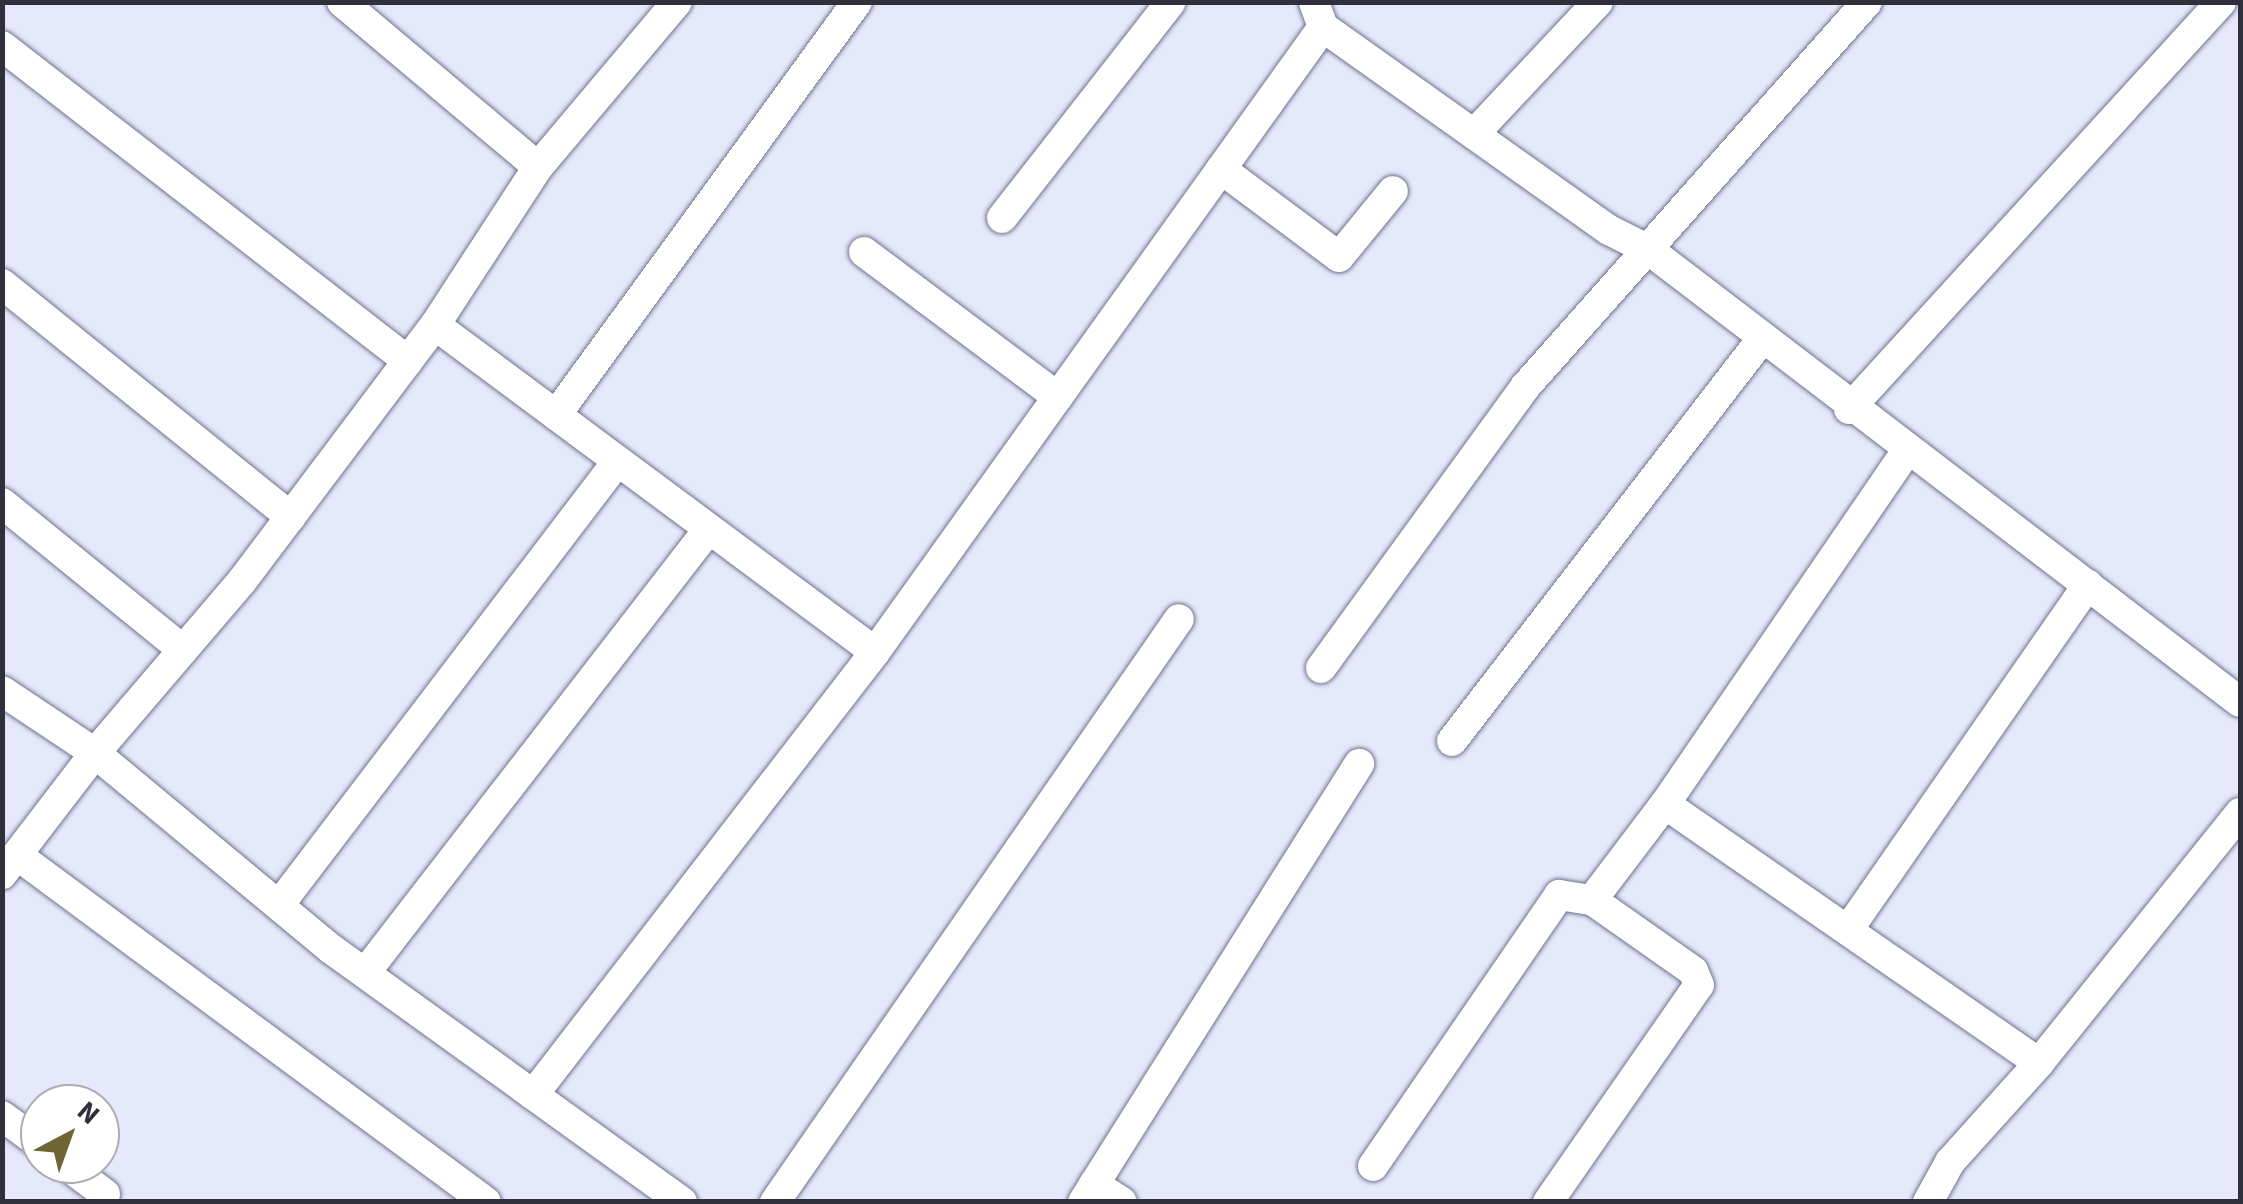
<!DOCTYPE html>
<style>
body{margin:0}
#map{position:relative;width:2243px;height:1204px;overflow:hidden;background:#e6e9fb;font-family:"Source Sans 3",sans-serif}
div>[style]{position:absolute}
.roads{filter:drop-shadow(0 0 2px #6f728d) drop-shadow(0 0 2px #6f728d)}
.minor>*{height:30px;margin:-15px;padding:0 15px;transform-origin:15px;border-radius:15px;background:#fff}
span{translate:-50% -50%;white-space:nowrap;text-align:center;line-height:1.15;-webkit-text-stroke:10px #fff;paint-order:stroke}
.frame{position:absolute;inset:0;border:5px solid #2f303c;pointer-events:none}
.north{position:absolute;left:20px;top:1084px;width:100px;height:100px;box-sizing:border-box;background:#fff;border:2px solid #acacb1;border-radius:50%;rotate:41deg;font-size:28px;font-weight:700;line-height:40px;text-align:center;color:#2f303c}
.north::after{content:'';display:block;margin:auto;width:35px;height:45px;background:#6e6633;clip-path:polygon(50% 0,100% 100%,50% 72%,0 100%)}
</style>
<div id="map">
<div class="roads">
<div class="minor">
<i style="left:342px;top:2px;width:256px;rotate:40.1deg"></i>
<i style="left:538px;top:167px;width:189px;rotate:123.1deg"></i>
<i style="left:1323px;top:27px;width:351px;rotate:35.4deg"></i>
<i style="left:1609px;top:230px;width:45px;rotate:26.6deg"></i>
<i style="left:1649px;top:250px;width:744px;rotate:37.41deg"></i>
<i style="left:2px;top:46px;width:514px;rotate:37.81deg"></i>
<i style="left:1474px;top:134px;width:181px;rotate:-46.8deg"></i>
<i style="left:538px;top:167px;width:216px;rotate:-49.9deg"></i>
<i style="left:1221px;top:169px;width:147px;rotate:36.7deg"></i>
<i style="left:1339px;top:257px;width:85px;rotate:-50.7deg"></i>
<i style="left:1002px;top:218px;width:274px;rotate:-52deg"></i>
<i style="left:864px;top:252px;width:242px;rotate:36.8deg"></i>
<i style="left:2px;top:284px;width:371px;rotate:38.9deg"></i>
<i style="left:1849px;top:409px;width:551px;rotate:-47.57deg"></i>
<i style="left:556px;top:415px;width:511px;rotate:-53.91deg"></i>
<i style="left:2px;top:503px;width:233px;rotate:39.1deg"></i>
<i style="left:1321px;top:668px;width:347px;rotate:-54deg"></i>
<i style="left:1525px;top:387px;width:515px;rotate:-48.38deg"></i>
<i style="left:2px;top:691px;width:112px;rotate:33.7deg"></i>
<i style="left:95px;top:753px;width:153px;rotate:127.5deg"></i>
<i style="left:1452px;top:741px;width:506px;rotate:-52.38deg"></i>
<i style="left:1665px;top:804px;width:455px;rotate:34.7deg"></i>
<i style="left:17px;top:855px;width:583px;rotate:36.5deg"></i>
<i style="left:279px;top:905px;width:557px;rotate:-52.66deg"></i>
<i style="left:1850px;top:927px;width:417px;rotate:-55.2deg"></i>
<i style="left:365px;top:973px;width:560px;rotate:-52.25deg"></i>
<i style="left:533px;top:1095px;width:560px;rotate:-52.33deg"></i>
<i style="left:2px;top:1116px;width:47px;rotate:36.4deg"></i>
<i style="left:65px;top:1164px;width:50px;rotate:36.9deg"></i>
<i style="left:1373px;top:1166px;width:329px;rotate:-55.5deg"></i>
<i style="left:1559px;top:895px;width:33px;rotate:9deg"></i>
<i style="left:1592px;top:900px;width:121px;rotate:-52.8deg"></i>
<i style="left:1665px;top:804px;width:428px;rotate:-55.6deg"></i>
<i style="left:1094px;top:1184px;width:33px;rotate:33deg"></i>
<i style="left:682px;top:1202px;width:433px;rotate:-144.2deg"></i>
<i style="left:331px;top:949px;width:307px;rotate:-140.3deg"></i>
<i style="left:95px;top:753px;width:226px;rotate:-49.5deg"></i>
<i style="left:242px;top:581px;width:321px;rotate:-53deg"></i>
<i style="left:435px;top:325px;width:548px;rotate:36.62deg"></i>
<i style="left:875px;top:652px;width:769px;rotate:-54.37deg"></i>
<i style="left:1323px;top:27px;width:27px;rotate:-110deg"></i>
<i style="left:775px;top:1202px;width:709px;rotate:-55.28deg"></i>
<i style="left:1083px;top:1202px;width:518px;rotate:-57.78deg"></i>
<i style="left:1548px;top:1202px;width:264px;rotate:-55.2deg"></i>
<i style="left:1699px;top:985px;width:15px;rotate:-113deg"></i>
<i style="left:1693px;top:971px;width:123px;rotate:-144.9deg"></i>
<i style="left:1928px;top:1202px;width:46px;rotate:-61.2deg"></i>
<i style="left:1950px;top:1162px;width:133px;rotate:-48deg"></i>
<i style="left:2039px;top:1063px;width:321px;rotate:-51.2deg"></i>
</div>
</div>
<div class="frame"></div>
<div class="north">N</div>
</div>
